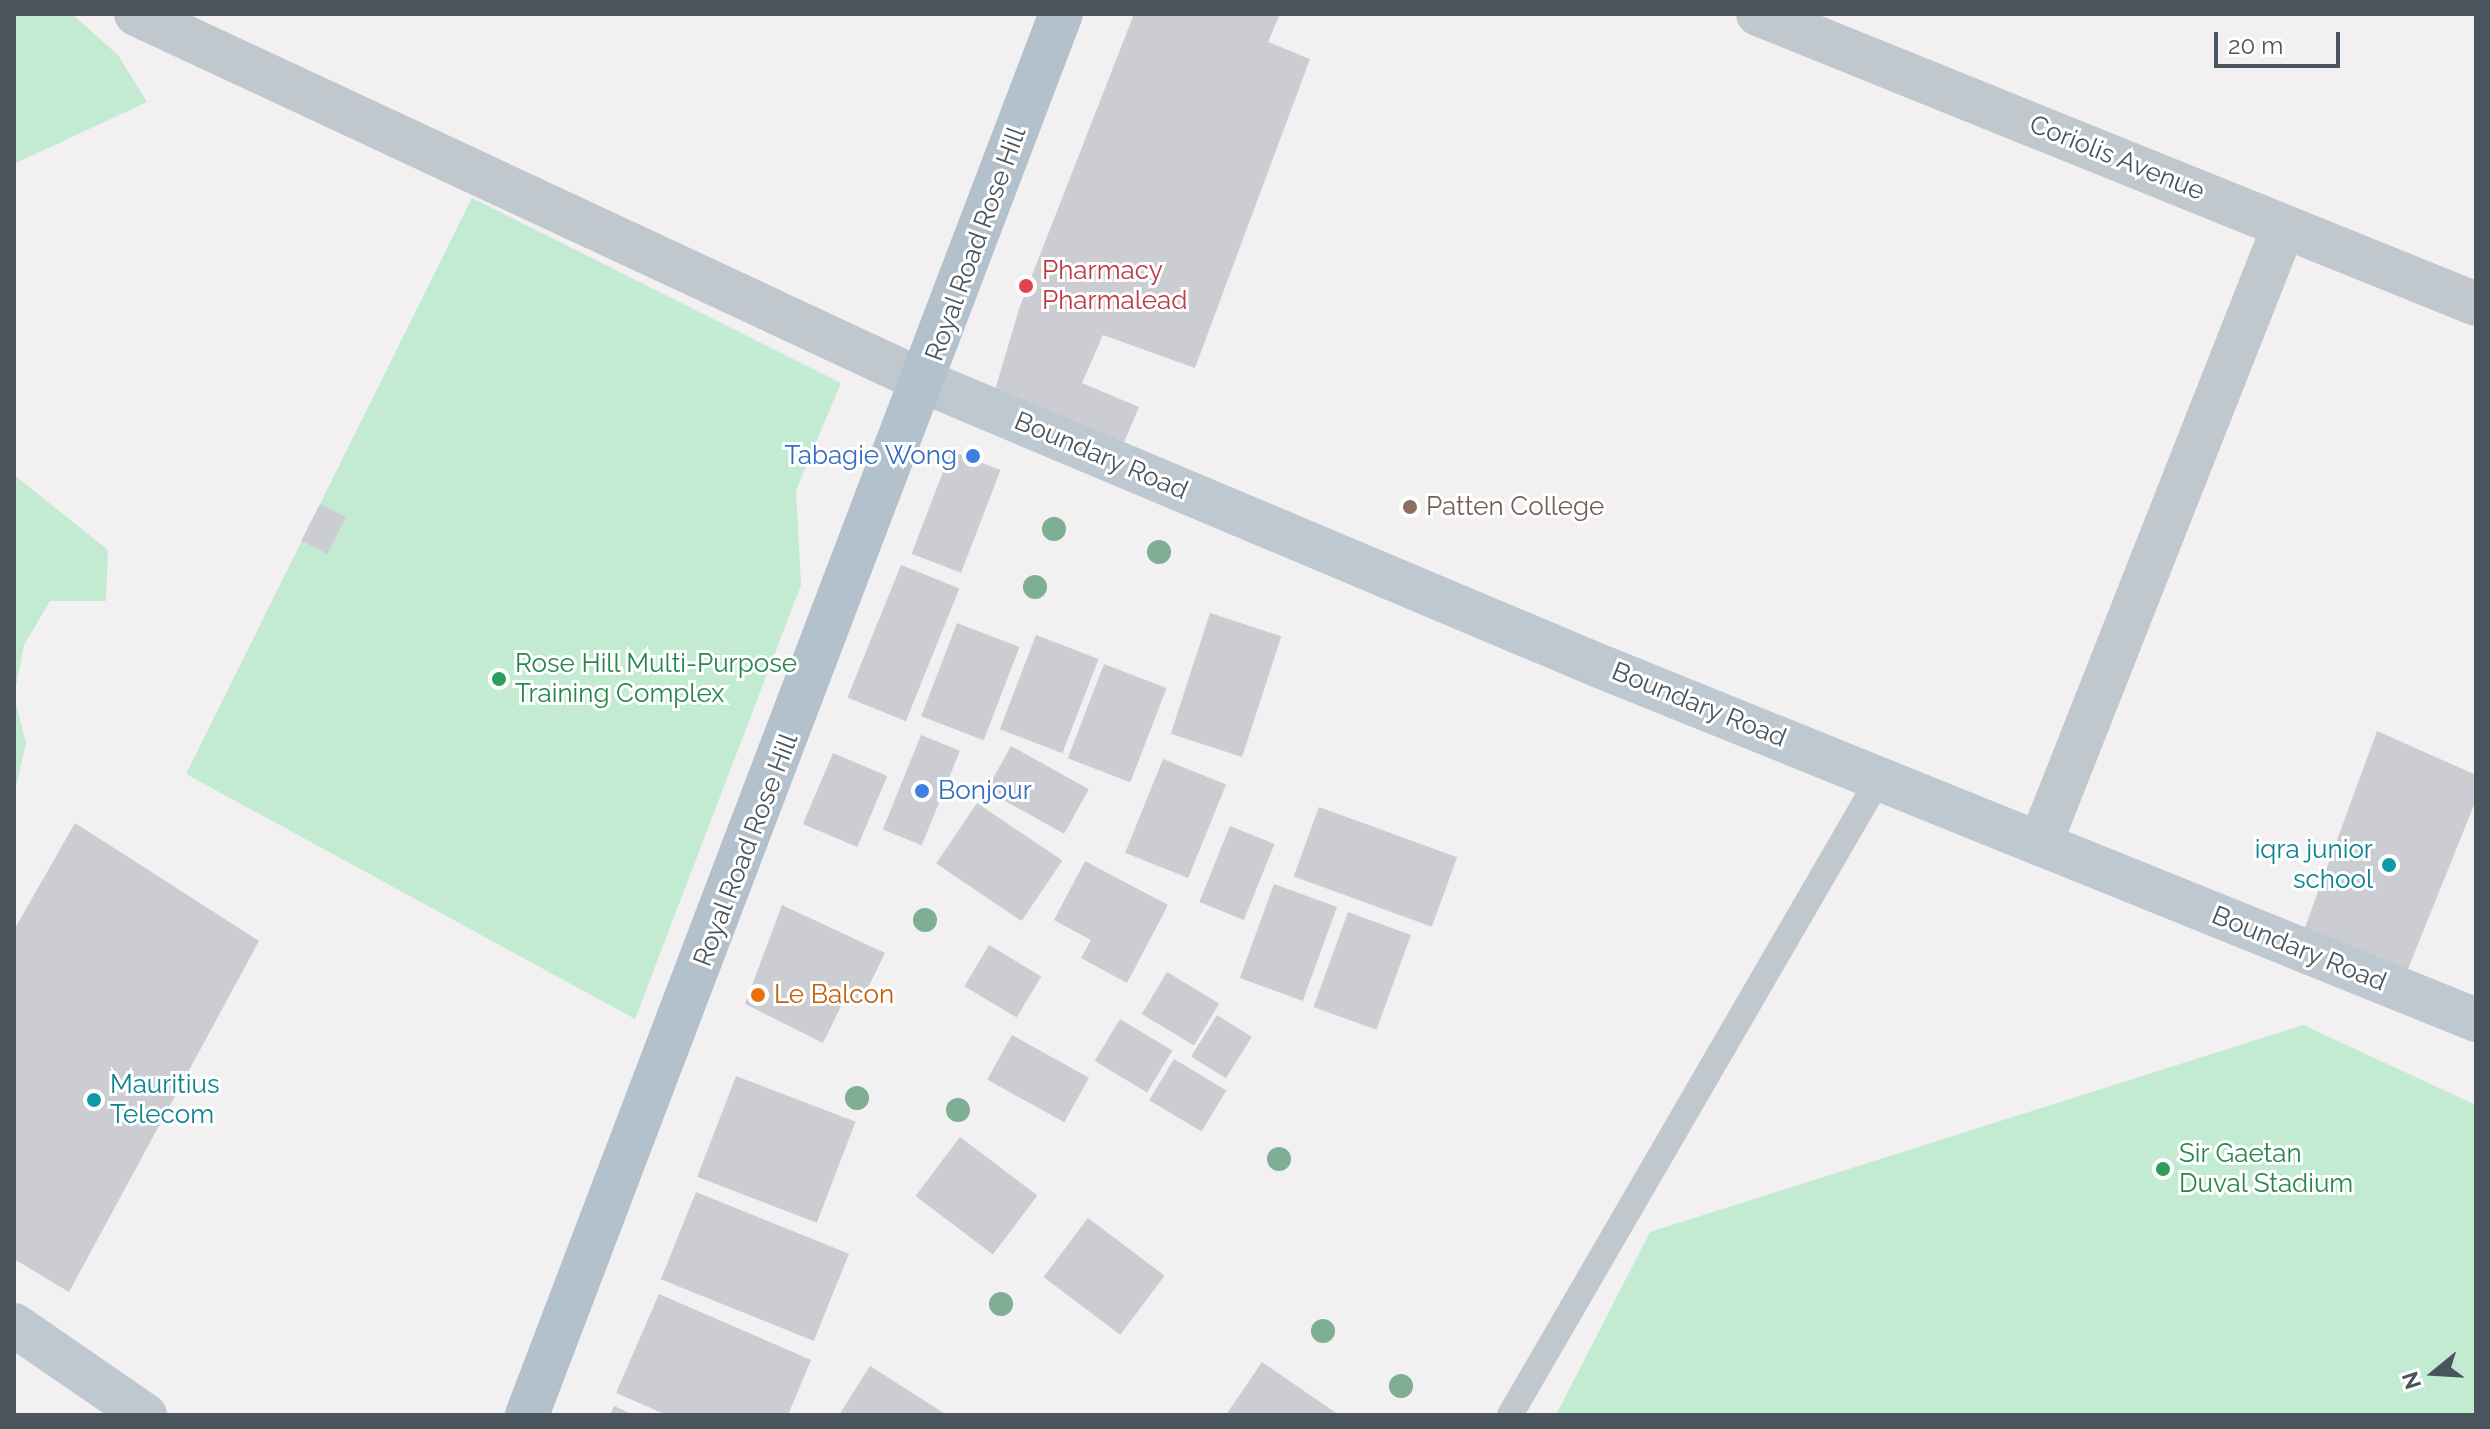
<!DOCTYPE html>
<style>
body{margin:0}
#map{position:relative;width:2490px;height:1429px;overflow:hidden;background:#f2f0f1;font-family:Raleway,sans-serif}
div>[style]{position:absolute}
.green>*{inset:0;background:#c3ebd1}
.building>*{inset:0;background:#cbcdd2;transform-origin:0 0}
.service>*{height:26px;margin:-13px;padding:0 13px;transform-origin:13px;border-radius:13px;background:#c0c8ce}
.minor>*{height:44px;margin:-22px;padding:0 22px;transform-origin:22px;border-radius:22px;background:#c0c8ce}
.secondary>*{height:44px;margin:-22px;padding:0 22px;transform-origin:22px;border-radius:22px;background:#bec8d0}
.primary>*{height:44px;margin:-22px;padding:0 22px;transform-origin:22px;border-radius:22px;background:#b3c1cc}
.trees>*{width:24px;height:24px;margin:-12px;border-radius:50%;background:#7eae94}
.dots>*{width:22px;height:22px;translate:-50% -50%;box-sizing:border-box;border:4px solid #fff;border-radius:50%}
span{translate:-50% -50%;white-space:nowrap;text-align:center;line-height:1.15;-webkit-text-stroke:6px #fff;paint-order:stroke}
.street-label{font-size:26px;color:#4a545c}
.health-label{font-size:26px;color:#be3a42}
.left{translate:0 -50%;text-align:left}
.shop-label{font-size:26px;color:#366cbe}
.right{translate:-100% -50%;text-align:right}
.education-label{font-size:26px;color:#785e54}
.leisure-label{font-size:26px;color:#27864d}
.culture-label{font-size:26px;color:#0d838f}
.food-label{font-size:26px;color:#c56008}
.frame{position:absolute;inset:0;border:16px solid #4a545c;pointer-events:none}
.north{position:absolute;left:2394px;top:1333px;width:80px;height:80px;-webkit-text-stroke:6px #fff;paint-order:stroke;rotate:252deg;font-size:22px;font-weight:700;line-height:32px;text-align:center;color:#4a545c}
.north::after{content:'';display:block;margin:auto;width:28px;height:36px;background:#4a545c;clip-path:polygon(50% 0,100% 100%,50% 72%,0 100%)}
.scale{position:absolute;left:2214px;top:32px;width:126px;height:36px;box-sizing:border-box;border:4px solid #4a545c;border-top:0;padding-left:10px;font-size:24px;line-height:28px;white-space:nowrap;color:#4a545c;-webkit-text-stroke:6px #fff;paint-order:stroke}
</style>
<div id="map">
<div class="green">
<i style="clip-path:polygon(14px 14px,72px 14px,118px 55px,147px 102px,14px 164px)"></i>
<i style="clip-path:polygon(472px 198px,841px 383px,796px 490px,801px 585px,635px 1019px,186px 774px)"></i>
<i style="clip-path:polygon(14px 475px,108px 550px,106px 601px,50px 601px,24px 645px,14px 696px,26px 743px,14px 795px)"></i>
<i style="clip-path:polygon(2303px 1025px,2476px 1105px,2476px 1415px,1556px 1415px,1650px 1232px)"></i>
</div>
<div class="building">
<i style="clip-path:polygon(1134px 14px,1280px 14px,1268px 42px,1310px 59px,1195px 368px,1103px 335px,1082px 383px,1139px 407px,1119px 454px,992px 400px,1020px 306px)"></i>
<i style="left:951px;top:451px;width:53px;height:110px;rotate:21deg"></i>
<i style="left:320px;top:504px;width:29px;height:41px;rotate:27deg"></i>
<i style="left:901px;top:565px;width:63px;height:143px;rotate:22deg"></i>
<i style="left:1210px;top:613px;width:75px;height:127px;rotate:18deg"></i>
<i style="left:957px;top:623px;width:67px;height:100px;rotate:21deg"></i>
<i style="left:1036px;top:635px;width:67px;height:101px;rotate:21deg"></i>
<i style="left:1104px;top:664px;width:67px;height:101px;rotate:21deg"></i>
<i style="clip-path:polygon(2377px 731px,2476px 775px,2476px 800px,2408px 969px,2304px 930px)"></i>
<i style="left:921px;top:735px;width:42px;height:102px;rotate:22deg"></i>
<i style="left:1011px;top:746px;width:89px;height:51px;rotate:29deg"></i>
<i style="left:833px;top:753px;width:59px;height:77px;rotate:23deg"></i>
<i style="left:1163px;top:759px;width:68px;height:101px;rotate:22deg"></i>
<i style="left:977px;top:803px;width:103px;height:73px;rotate:34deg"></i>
<i style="left:1319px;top:807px;width:147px;height:74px;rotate:20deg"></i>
<i style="clip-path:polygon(75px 823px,259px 941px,69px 1292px,14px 1259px,14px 930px)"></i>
<i style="left:1230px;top:826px;width:48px;height:82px;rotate:22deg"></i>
<i style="clip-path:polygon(1085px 861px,1168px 905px,1127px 983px,1081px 958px,1091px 940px,1054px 920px)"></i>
<i style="left:1274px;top:884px;width:67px;height:100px;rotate:20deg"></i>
<i style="clip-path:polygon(782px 905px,885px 953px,861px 1002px,844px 1000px,823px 1043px,745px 1004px)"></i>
<i style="left:1348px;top:912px;width:67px;height:101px;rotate:20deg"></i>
<i style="left:989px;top:945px;width:61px;height:48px;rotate:31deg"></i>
<i style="left:1167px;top:972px;width:61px;height:49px;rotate:31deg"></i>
<i style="left:1217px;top:1015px;width:41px;height:49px;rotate:32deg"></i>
<i style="left:1120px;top:1019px;width:61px;height:49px;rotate:31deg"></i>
<i style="left:1012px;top:1035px;width:88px;height:51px;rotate:29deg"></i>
<i style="left:1174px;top:1059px;width:61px;height:48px;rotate:31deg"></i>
<i style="left:736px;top:1076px;width:128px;height:108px;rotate:21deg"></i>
<i style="left:960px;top:1137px;width:97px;height:74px;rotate:37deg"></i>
<i style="left:696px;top:1192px;width:165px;height:94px;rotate:22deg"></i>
<i style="left:1088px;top:1218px;width:96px;height:74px;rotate:37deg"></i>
<i style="clip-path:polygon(659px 1294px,811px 1360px,788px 1415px,667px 1415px,616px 1393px)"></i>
<i style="clip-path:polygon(1262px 1362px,1339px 1415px,1226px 1415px)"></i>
<i style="clip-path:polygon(870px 1366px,947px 1415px,839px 1415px)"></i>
<i style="clip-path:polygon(614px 1406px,634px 1415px,610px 1415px)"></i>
</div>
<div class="service">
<i style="left:1510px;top:1415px;width:738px;rotate:-59.89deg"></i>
</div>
<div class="minor">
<i style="left:136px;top:14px;width:871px;rotate:25deg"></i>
<i style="left:1758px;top:14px;width:774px;rotate:21.99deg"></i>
<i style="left:2040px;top:844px;width:664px;rotate:-68.45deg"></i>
</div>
<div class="secondary">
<i style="left:925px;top:382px;width:735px;rotate:22.83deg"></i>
<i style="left:1602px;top:667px;width:943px;rotate:21.99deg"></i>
<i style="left:14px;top:1325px;width:159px;rotate:34.5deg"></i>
</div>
<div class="primary">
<i style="left:527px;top:1415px;width:1499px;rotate:-69.14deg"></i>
</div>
<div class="trees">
<i style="left:1054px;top:529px"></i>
<i style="left:1159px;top:552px"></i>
<i style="left:1035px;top:587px"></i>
<i style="left:925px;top:920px"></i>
<i style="left:857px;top:1098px"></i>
<i style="left:958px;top:1110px"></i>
<i style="left:1279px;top:1159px"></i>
<i style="left:1001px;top:1304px"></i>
<i style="left:1323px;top:1331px"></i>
<i style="left:1401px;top:1386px"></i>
</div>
<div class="dots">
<i style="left:1026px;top:286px;background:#e0444e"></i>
<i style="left:973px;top:456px;background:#3f7fe0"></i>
<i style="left:1410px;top:507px;background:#8d6e63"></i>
<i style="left:499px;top:679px;background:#2e9e5b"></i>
<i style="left:922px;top:791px;background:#3f7fe0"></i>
<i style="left:2389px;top:865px;background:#0f9aa8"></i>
<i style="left:758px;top:995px;background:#e8710a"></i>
<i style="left:94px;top:1100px;background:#0f9aa8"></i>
<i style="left:2163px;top:1169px;background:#2e9e5b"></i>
</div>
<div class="street-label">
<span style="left:2117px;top:158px;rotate:22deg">Coriolis Avenue</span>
<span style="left:976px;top:244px;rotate:-70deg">Royal Road Rose Hill</span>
<span style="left:1101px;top:456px;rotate:23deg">Boundary Road</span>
<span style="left:1699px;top:705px;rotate:22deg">Boundary Road</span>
<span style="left:746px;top:850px;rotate:-69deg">Royal Road Rose Hill</span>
<span style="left:2299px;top:949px;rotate:22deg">Boundary Road</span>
</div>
<div class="health-label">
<span class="left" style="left:1042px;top:286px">Pharmacy<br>Pharmalead</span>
</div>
<div class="shop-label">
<span class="right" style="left:957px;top:456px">Tabagie Wong</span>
<span class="left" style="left:938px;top:791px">Bonjour</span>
</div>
<div class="education-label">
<span class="left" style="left:1426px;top:507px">Patten College</span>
</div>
<div class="leisure-label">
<span class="left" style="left:515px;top:679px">Rose Hill Multi-Purpose<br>Training Complex</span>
<span class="left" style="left:2179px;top:1169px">Sir Gaetan<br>Duval Stadium</span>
</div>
<div class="culture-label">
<span class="right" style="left:2373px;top:865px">iqra junior<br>school</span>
<span class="left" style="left:110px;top:1100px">Mauritius<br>Telecom</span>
</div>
<div class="food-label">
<span class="left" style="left:774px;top:995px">Le Balcon</span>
</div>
<div class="frame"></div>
<div class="north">N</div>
<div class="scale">20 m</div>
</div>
